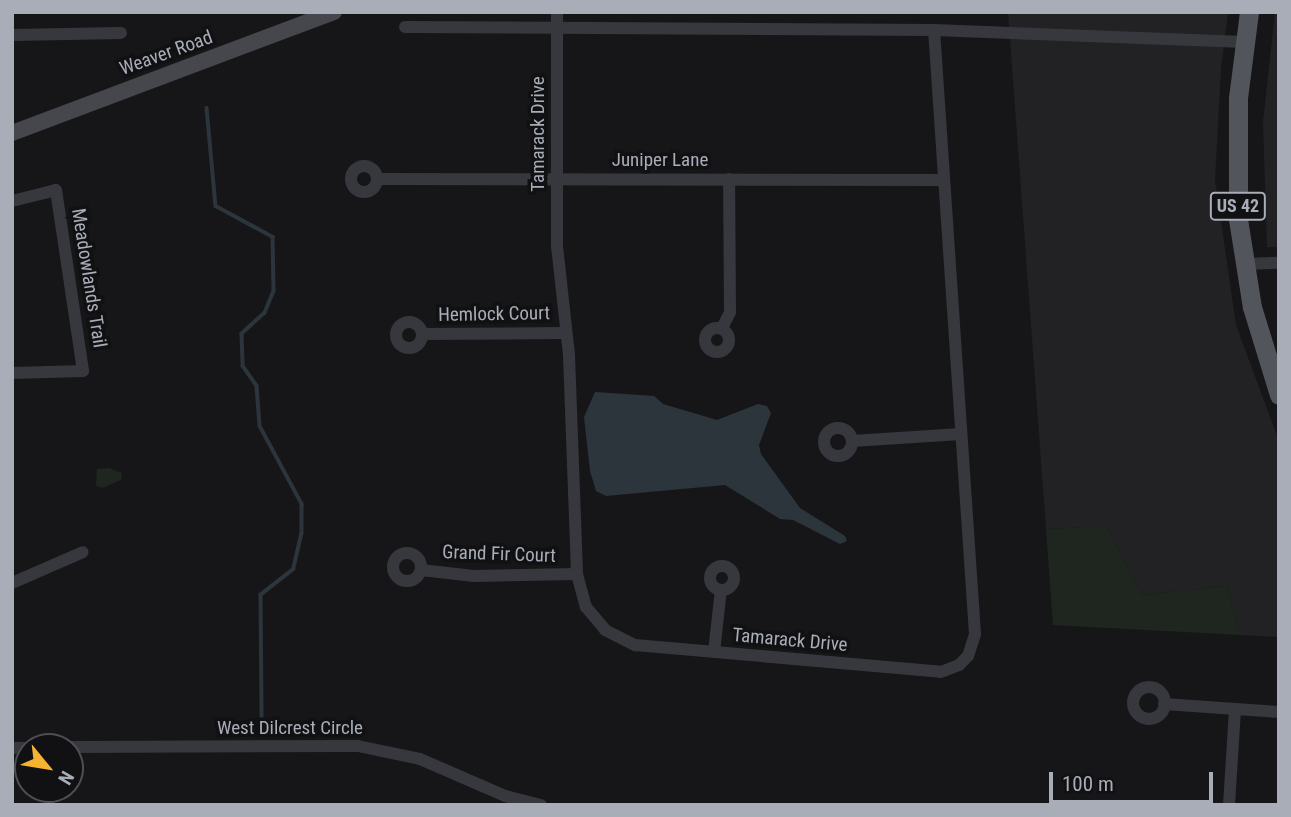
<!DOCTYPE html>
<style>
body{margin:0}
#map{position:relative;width:1291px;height:817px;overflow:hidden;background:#161618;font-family:"Roboto Condensed",sans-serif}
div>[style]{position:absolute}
.built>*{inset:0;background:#222225}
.green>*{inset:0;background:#1e261f}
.water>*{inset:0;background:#2c353c}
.stream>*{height:3.5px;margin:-1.75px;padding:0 1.75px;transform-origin:1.75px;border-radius:1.75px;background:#2c353c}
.minor>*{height:12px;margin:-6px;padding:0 6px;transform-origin:6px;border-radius:6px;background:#37383d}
.minor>.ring{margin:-6px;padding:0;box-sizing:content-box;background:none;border:12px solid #37383d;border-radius:50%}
.secondary>*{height:16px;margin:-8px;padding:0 8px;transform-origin:8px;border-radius:8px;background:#45474d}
.primary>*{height:19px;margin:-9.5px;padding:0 9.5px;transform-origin:9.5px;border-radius:9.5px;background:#53555c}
span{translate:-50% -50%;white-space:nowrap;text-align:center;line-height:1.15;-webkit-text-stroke:7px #111113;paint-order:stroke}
.shield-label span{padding:2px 5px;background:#111113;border:2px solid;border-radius:5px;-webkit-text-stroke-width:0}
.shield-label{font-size:18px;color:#a8adb8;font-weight:700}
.street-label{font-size:19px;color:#a8adb8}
.frame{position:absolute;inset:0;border:14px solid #a8adb8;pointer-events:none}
.north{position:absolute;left:14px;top:733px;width:70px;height:70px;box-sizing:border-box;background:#111113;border:2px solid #4d4f55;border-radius:50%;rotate:120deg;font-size:19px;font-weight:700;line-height:28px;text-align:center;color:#a8adb8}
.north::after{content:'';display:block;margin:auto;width:24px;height:32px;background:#f7b32f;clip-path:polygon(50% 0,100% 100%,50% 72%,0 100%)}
.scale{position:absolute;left:1049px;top:772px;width:164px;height:32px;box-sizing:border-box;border:4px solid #a8adb8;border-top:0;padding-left:9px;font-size:21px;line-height:24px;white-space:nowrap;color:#a8adb8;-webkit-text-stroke:5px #111113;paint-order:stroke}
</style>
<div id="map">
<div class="built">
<i style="clip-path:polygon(1008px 12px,1228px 12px,1221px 69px,1215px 180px,1236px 325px,1279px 441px,1279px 637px,1240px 635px,1227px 586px,1142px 595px,1106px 526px,1046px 529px)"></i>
<i style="clip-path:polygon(1275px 12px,1279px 12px,1279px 247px,1267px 247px,1263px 122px)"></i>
</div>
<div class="green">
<i style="clip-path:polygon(109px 468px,122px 473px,121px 480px,103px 488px,96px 486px,97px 469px)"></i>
<i style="clip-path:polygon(1106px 526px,1142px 595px,1227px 586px,1240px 635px,1053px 625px,1046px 529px)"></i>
</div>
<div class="water">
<i style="clip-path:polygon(595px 392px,654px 396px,663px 404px,717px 420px,758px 404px,767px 406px,771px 413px,759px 445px,761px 454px,800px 508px,845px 536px,847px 541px,840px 544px,793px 520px,780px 519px,725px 485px,606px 496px,596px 491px,590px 471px,584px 417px)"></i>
</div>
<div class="stream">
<i style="left:207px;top:108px;width:98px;rotate:84.8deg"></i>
<i style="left:216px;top:206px;width:65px;rotate:28.5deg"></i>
<i style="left:273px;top:237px;width:54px;rotate:88.9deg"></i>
<i style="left:274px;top:291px;width:24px;rotate:112deg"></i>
<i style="left:265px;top:313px;width:31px;rotate:138deg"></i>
<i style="left:242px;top:334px;width:32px;rotate:88deg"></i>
<i style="left:243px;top:366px;width:24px;rotate:55deg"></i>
<i style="left:257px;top:386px;width:40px;rotate:85.7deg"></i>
<i style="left:260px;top:426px;width:89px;rotate:61.7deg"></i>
<i style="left:302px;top:504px;width:29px;rotate:90deg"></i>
<i style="left:302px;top:533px;width:37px;rotate:103deg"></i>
<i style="left:294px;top:569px;width:42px;rotate:141.8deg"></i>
<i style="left:261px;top:595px;width:122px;rotate:89.5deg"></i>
</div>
<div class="minor">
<i style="left:557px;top:12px;width:234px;rotate:90deg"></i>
<i style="left:557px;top:246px;width:110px;rotate:83.7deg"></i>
<i style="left:569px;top:355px;width:219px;rotate:87.9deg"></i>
<i style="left:577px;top:574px;width:34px;rotate:75deg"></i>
<i style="left:586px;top:607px;width:30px;rotate:50deg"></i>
<i style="left:605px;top:630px;width:34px;rotate:27deg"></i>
<i style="left:635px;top:645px;width:307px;rotate:5deg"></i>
<i style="left:941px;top:672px;width:19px;rotate:-21deg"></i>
<i style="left:959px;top:665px;width:13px;rotate:-45deg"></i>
<i style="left:968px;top:656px;width:23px;rotate:-72deg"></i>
<i style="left:975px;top:634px;width:605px;rotate:-93.88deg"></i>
<i style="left:405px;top:27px;width:529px;rotate:0.32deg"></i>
<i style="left:934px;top:30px;width:311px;rotate:2.2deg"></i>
<i style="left:12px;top:35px;width:109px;rotate:-1.1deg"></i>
<i class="ring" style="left:351px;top:166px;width:14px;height:14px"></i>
<i style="left:377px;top:179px;width:567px;rotate:0.1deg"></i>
<i style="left:12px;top:201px;width:45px;rotate:-14deg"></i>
<i style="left:56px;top:190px;width:183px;rotate:81.5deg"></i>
<i style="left:83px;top:371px;width:71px;rotate:178.4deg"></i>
<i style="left:1243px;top:264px;width:36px;rotate:-2deg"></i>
<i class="ring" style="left:396px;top:322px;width:14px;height:14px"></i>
<i class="ring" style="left:705px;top:328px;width:12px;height:12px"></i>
<i style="left:722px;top:328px;width:18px;rotate:-63deg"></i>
<i style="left:730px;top:312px;width:133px;rotate:-90.4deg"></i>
<i style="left:422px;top:334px;width:144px;rotate:-0.4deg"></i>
<i class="ring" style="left:824px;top:428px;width:16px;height:16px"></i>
<i style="left:852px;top:441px;width:109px;rotate:-3.7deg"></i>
<i class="ring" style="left:393px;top:553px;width:16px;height:16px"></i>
<i class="ring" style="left:710px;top:566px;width:12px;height:12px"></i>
<i style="left:421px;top:570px;width:53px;rotate:6.5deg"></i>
<i style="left:474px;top:576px;width:103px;rotate:-1.1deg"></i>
<i style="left:12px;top:583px;width:77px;rotate:-23.6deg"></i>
<i style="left:714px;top:652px;width:62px;rotate:-83.6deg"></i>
<i class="ring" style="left:1133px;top:687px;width:20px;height:20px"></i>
<i style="left:1164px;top:704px;width:115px;rotate:4deg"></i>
<i style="left:70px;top:747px;width:288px;rotate:-0.2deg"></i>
<i style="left:358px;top:746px;width:63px;rotate:11.8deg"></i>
<i style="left:420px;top:759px;width:93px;rotate:23.5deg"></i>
<i style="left:505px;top:796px;width:37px;rotate:14deg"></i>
<i style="left:12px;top:748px;width:16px"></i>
<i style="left:1229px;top:805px;width:95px;rotate:-86.4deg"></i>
</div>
<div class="secondary">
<i style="left:12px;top:133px;width:344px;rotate:-20.6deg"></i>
</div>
<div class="primary">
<i style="left:1249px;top:12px;width:87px;rotate:97.3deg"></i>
<i style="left:1238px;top:98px;width:121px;rotate:90deg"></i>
<i style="left:1238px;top:219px;width:89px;rotate:81deg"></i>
<i style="left:1252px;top:307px;width:92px;rotate:72.9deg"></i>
</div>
<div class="shield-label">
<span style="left:1238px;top:206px">US 42</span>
</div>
<div class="street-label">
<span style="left:166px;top:53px;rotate:-20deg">Weaver Road</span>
<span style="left:538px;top:134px;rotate:-90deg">Tamarack Drive</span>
<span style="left:660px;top:160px">Juniper Lane</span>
<span style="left:89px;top:278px;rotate:81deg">Meadowlands Trail</span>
<span style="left:494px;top:314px;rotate:-1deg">Hemlock Court</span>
<span style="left:499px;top:554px;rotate:2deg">Grand Fir Court</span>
<span style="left:790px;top:640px;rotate:5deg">Tamarack Drive</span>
<span style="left:290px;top:728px">West Dilcrest Circle</span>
</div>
<div class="frame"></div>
<div class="north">N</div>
<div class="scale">100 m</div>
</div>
